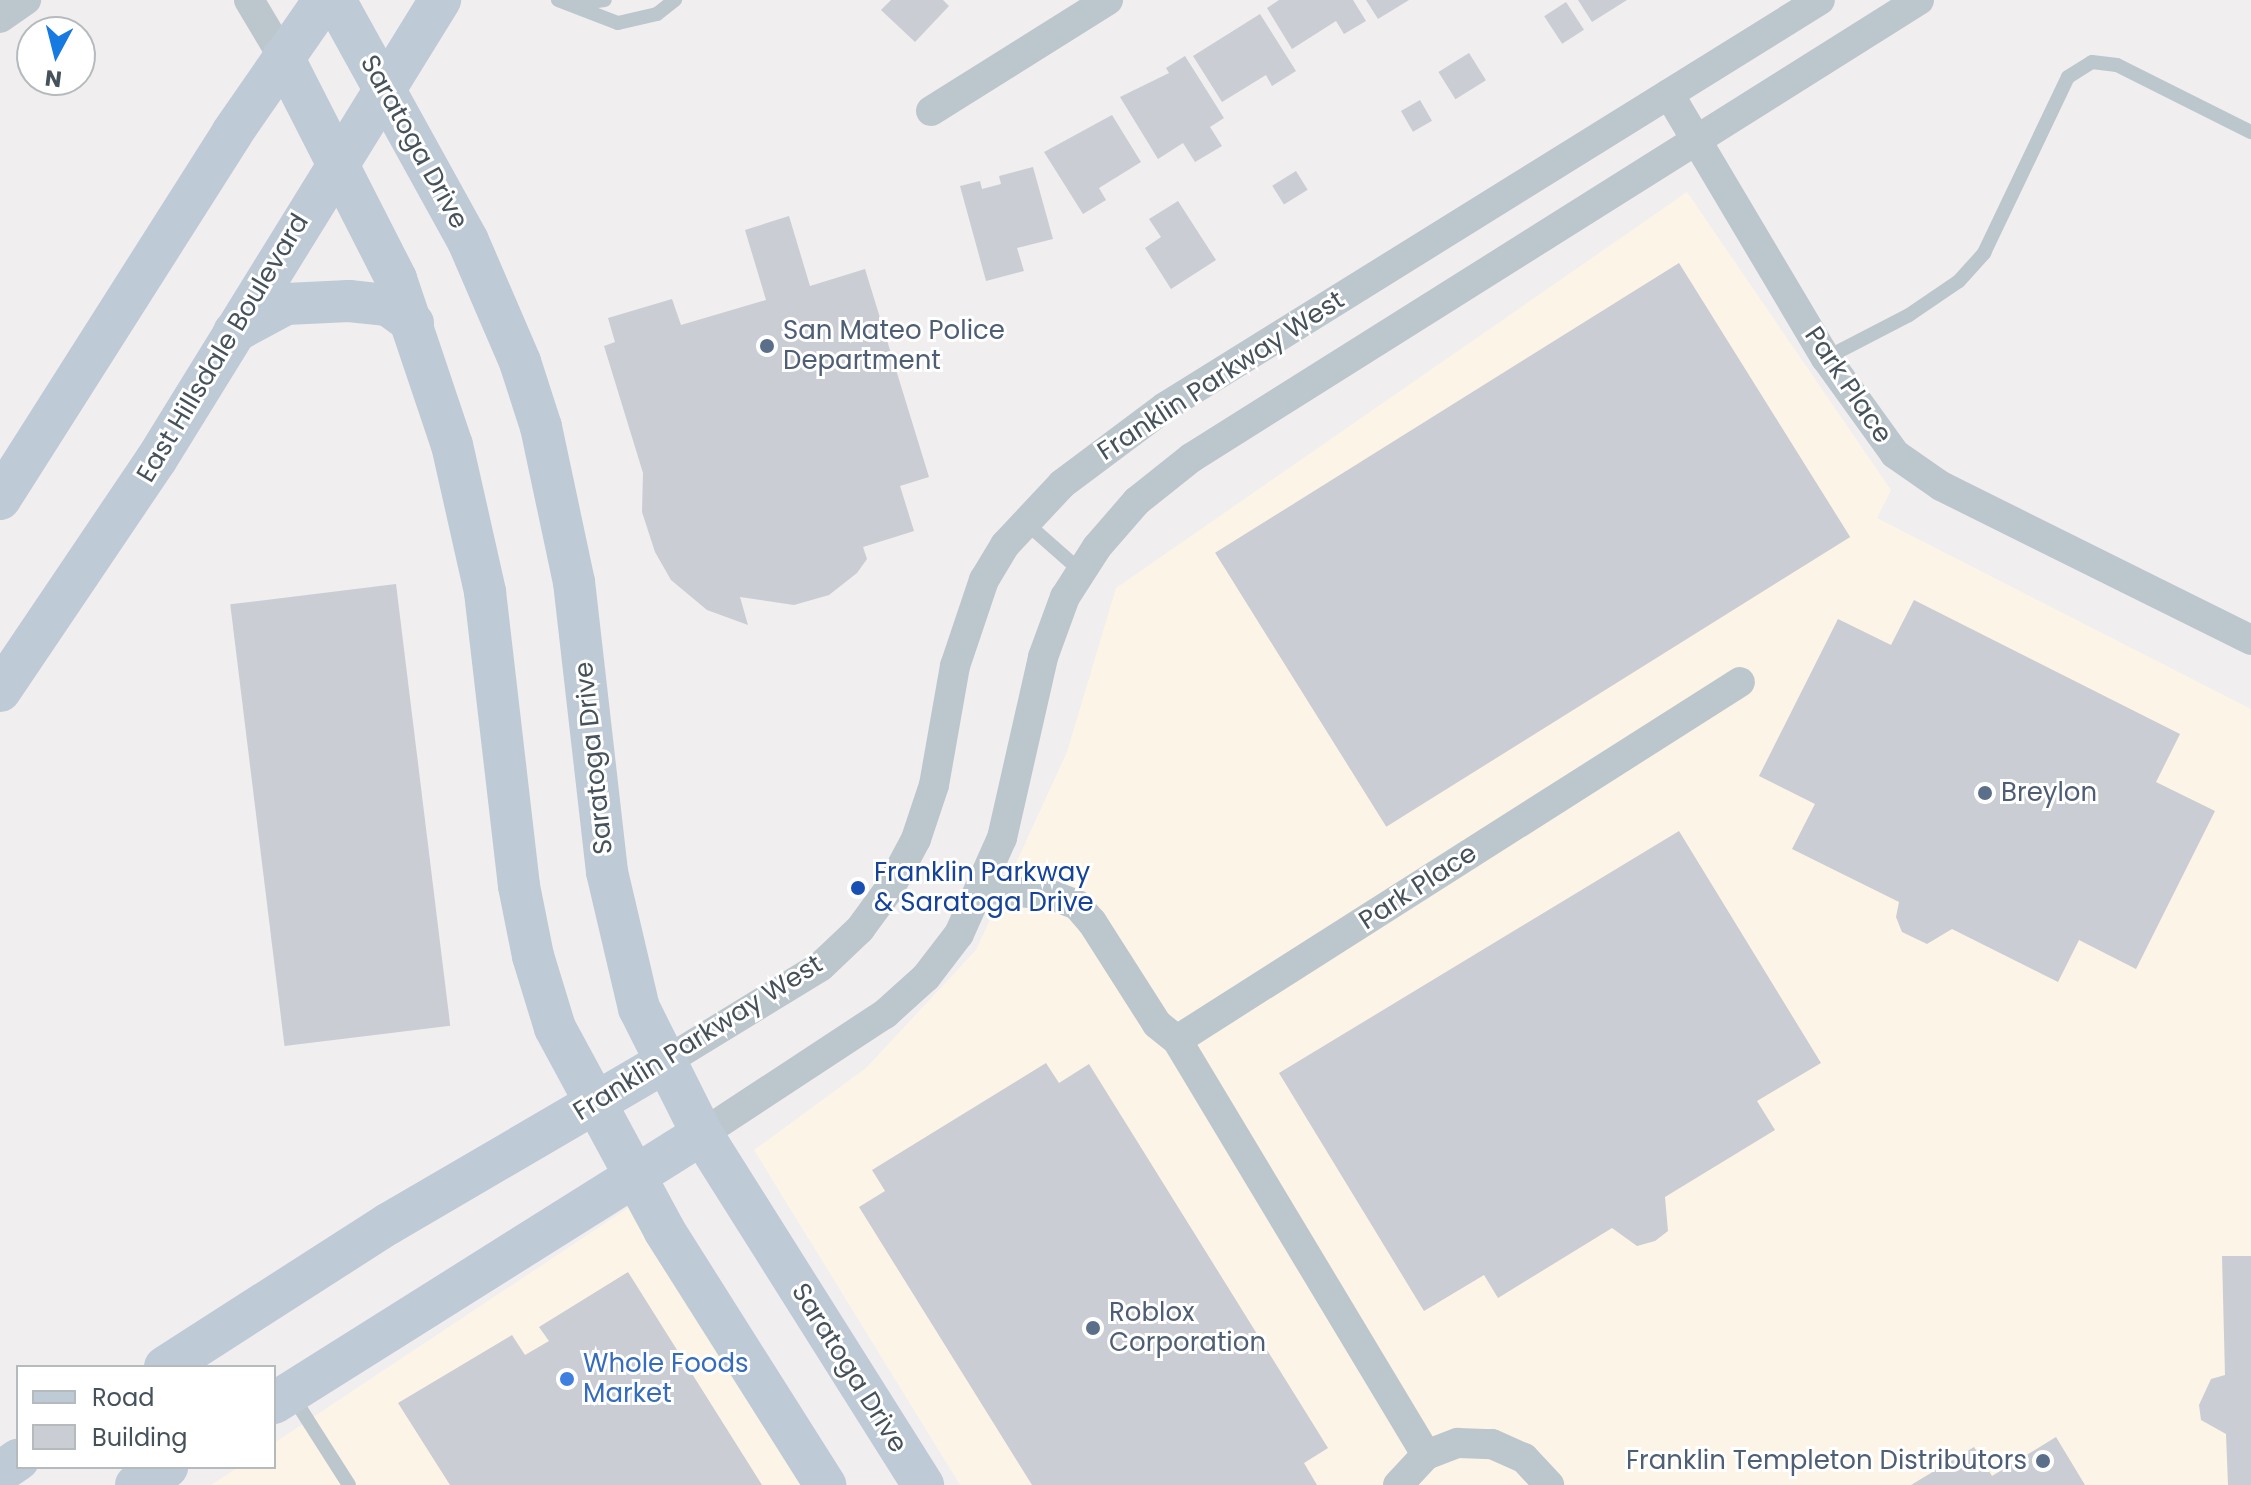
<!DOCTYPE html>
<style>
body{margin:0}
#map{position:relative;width:2251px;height:1485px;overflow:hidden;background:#f0eeee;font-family:Poppins,sans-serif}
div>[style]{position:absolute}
.commercial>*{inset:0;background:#fcf4e6}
.building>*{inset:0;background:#cacdd3;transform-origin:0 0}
.service>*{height:14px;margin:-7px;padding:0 7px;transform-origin:7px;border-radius:7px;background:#bcc6cd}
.minor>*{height:30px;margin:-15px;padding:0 15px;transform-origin:15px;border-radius:15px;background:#bcc6cd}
.secondary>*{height:42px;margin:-21px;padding:0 21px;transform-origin:21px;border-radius:21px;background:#becad5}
.dots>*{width:22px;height:22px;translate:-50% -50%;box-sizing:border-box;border:4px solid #fff;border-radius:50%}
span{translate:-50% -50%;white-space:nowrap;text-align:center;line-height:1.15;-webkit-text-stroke:6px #fff;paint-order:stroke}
.street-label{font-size:26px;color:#46525b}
.service-label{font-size:26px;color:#4e5e75}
.left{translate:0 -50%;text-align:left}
.right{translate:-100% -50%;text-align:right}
.transit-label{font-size:26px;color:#164399}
.shop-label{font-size:26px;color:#366cbe}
.legend{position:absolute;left:16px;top:1365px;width:260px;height:104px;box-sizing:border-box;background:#fff;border:2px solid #b5babd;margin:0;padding:10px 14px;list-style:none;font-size:24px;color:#46525b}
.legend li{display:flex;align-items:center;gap:16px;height:40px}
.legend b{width:40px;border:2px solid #b5babd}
.north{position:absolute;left:16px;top:16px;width:80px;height:80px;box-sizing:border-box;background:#fff;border:2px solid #b5babd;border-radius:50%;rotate:187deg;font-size:22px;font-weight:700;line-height:32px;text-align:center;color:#46525b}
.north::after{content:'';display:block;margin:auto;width:28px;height:36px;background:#177ae1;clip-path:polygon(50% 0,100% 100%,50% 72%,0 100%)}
</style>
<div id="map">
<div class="commercial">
<i style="clip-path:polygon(1687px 192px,1891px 490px,1877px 518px,2251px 709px,2251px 1485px,960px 1485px,754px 1150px,866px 1068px,976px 950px,1067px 752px,1116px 588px)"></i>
<i style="clip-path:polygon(634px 1204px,807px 1485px,211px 1485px,238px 1467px,274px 1467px,274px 1443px)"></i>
</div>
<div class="building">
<i style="clip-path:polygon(891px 0,943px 0,949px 6px,915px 42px,881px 10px)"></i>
<i style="clip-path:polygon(1279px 0,1353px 0,1366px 21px,1344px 34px,1336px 21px,1292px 49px,1267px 8px)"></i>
<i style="clip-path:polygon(1366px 0,1409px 0,1378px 19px)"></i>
<i style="clip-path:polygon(1578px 0,1627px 0,1592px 22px)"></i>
<i style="left:1566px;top:2px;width:33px;height:26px;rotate:57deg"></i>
<i style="clip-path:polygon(1260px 14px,1296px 71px,1272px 86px,1266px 75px,1222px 102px,1193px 56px)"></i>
<i style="left:1469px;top:53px;width:32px;height:36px;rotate:58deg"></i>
<i style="clip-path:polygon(1185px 56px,1224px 118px,1210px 127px,1222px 146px,1195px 162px,1183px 143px,1158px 159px,1120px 97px,1169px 73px,1166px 68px)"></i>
<i style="left:1420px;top:100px;width:24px;height:22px;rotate:60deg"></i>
<i style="clip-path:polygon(1112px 115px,1141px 162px,1099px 188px,1106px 200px,1083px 214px,1044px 152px)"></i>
<i style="clip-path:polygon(1033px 167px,1053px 239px,1017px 248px,1024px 271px,986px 281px,960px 186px,980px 181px,982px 189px,1001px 184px,999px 176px)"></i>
<i style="left:1296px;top:171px;width:22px;height:28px;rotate:58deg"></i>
<i style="clip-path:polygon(1178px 201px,1216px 260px,1171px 289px,1145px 248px,1161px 237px,1149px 219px)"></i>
<i style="clip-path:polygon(789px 216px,810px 286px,865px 269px,929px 477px,900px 486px,914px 531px,863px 547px,867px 559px,857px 573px,829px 595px,794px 605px,740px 597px,748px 625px,707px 610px,671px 580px,655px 552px,642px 512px,643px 473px,604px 346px,615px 342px,608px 318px,672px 299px,681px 325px,766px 300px,745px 230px)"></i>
<i style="left:1679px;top:263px;width:323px;height:547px;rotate:58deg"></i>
<i style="left:396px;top:584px;width:445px;height:167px;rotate:83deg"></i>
<i style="clip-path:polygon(1914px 600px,2180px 734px,2156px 782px,2215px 811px,2136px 969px,2079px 940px,2058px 982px,1952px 929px,1927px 944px,1902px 932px,1896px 917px,1899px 902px,1792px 849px,1815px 804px,1759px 776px,1838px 619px,1891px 645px)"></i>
<i style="clip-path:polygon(1679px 831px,1821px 1063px,1757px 1101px,1775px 1130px,1665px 1197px,1668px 1231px,1655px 1241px,1637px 1246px,1612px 1228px,1498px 1298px,1484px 1275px,1424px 1311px,1279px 1073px)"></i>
<i style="clip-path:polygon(1046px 1063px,1059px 1083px,1089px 1064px,1328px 1448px,1304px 1463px,1317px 1485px,1032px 1485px,859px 1207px,885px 1191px,872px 1170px)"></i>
<i style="clip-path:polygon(2222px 1256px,2251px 1256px,2251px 1485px,2228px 1485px,2226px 1434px,2201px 1420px,2199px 1405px,2211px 1379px,2225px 1375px)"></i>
<i style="clip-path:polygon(628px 1272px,762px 1485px,450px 1485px,398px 1403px,512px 1335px,525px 1355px,549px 1341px,539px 1327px)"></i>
<i style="clip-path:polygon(2056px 1437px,2085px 1485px,1911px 1485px,1974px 1447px,1992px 1476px)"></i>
</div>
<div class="service">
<i style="left:558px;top:0;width:64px;rotate:21deg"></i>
<i style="left:618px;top:23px;width:40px;rotate:-13deg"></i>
<i style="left:657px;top:14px;width:23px;rotate:-38deg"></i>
<i style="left:572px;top:4px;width:33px;rotate:-7deg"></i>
<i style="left:1826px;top:358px;width:93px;rotate:-27.4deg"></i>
<i style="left:1909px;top:315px;width:60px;rotate:-34.2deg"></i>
<i style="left:1959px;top:281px;width:38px;rotate:-48deg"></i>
<i style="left:1984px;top:253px;width:195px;rotate:-64.5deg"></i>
<i style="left:2068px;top:77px;width:28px;rotate:-32deg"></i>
<i style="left:2092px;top:62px;width:25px;rotate:7deg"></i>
<i style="left:2117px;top:65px;width:150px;rotate:26.6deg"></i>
<i style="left:1025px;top:522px;width:76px;rotate:41.3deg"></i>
<i style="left:293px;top:1397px;width:104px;rotate:57.5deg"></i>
</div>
<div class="minor">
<i style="left:249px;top:0;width:66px;rotate:59.2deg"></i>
<i style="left:0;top:18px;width:32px;rotate:-35deg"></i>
<i style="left:1669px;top:94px;width:307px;rotate:59.3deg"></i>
<i style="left:1826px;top:358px;width:118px;rotate:54.3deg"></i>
<i style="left:1895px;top:454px;width:56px;rotate:34.8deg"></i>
<i style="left:1941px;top:486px;width:346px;rotate:26.4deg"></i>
<i style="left:931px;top:111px;width:209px;rotate:-32.1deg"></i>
<i style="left:983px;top:888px;width:71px;rotate:6.4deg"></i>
<i style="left:1054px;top:896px;width:25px;rotate:21deg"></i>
<i style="left:1077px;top:905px;width:23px;rotate:49deg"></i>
<i style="left:1092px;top:922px;width:121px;rotate:57.5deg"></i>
<i style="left:1157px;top:1024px;width:26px;rotate:39deg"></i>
<i style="left:1177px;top:1040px;width:484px;rotate:59deg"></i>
<i style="left:1177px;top:1040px;width:667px;rotate:-32.45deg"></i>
<i style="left:663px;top:1063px;width:185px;rotate:-31.5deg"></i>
<i style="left:821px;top:966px;width:54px;rotate:-43.5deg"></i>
<i style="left:860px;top:929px;width:51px;rotate:-53.8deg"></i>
<i style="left:890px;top:888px;width:55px;rotate:-62deg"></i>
<i style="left:916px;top:839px;width:57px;rotate:-71.6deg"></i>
<i style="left:934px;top:785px;width:121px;rotate:-80deg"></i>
<i style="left:955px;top:666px;width:91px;rotate:-71.4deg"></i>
<i style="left:984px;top:580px;width:41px;rotate:-59deg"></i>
<i style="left:1005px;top:545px;width:83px;rotate:-46.9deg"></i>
<i style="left:1062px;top:484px;width:129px;rotate:-36.8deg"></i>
<i style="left:1165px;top:407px;width:771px;rotate:-31.86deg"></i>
<i style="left:702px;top:1134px;width:219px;rotate:-33.3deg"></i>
<i style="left:885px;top:1014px;width:55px;rotate:-42.1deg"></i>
<i style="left:926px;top:977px;width:54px;rotate:-52.5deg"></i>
<i style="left:959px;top:934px;width:105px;rotate:-65.9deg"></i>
<i style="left:1002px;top:838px;width:186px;rotate:-77.2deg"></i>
<i style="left:1043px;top:657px;width:64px;rotate:-69.9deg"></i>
<i style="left:1065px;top:597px;width:59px;rotate:-57.4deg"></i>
<i style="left:1097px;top:547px;width:61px;rotate:-49deg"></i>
<i style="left:1137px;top:501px;width:69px;rotate:-38.5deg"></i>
<i style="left:1191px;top:458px;width:860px;rotate:-32.17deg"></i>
<i style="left:1398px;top:1485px;width:41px;rotate:-47deg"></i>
<i style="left:1426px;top:1455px;width:34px;rotate:-21deg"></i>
<i style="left:1458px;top:1443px;width:34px;rotate:2deg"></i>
<i style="left:1492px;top:1444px;width:35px;rotate:24deg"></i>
<i style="left:1524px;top:1458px;width:37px;rotate:47deg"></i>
</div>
<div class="secondary">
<i style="left:335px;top:0;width:275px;rotate:61.1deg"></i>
<i style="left:468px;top:241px;width:132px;rotate:66.7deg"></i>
<i style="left:520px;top:362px;width:68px;rotate:72.1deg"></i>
<i style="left:541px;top:427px;width:158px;rotate:78deg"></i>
<i style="left:574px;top:582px;width:292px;rotate:83.5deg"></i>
<i style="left:607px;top:872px;width:140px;rotate:76.8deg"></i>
<i style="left:639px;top:1008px;width:141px;rotate:63.4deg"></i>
<i style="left:702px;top:1134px;width:415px;rotate:57.8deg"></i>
<i style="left:283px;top:57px;width:249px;rotate:63deg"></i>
<i style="left:396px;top:279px;width:175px;rotate:71.4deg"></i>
<i style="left:452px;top:445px;width:151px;rotate:77.3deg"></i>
<i style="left:485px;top:592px;width:296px;rotate:83.4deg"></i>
<i style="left:519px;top:886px;width:71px;rotate:78.7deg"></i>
<i style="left:533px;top:956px;width:75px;rotate:73deg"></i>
<i style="left:555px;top:1028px;width:230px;rotate:61.6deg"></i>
<i style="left:664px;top:1230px;width:302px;rotate:57.7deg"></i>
<i style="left:234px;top:332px;width:59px;rotate:-28.3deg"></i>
<i style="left:286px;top:304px;width:63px;rotate:-2.7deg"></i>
<i style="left:349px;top:301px;width:39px;rotate:6deg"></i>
<i style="left:388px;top:305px;width:31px;rotate:36deg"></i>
<i style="left:0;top:499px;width:433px;rotate:-57.6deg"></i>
<i style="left:232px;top:133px;width:162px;rotate:-55.3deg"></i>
<i style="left:0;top:691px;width:279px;rotate:-56deg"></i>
<i style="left:156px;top:460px;width:541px;rotate:-58.31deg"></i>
<i style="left:165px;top:1367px;width:265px;rotate:-32.7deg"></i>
<i style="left:388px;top:1224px;width:319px;rotate:-30.3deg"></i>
<i style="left:274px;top:1403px;width:506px;rotate:-32.15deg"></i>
<i style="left:0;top:1472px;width:22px;rotate:-34deg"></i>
<i style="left:136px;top:1485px;width:36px;rotate:-30deg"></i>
</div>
<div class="dots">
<i style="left:767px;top:346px;background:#5c6f8a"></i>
<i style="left:1985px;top:793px;background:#5c6f8a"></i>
<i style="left:858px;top:888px;background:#1a4fb4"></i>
<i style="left:1093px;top:1328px;background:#5c6f8a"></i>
<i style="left:567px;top:1379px;background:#3f7fe0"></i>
<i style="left:2043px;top:1461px;background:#5c6f8a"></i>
</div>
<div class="street-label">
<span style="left:414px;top:142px;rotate:61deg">Saratoga Drive</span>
<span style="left:223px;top:348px;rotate:-59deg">East Hillsdale Boulevard</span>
<span style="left:1221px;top:376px;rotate:-33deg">Franklin Parkway West</span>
<span style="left:1848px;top:385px;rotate:56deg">Park Place</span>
<span style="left:594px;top:758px;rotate:-96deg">Saratoga Drive</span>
<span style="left:1418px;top:887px;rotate:-33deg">Park Place</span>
<span style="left:698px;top:1038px;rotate:-32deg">Franklin Parkway West</span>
<span style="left:849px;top:1368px;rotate:58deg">Saratoga Drive</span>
</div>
<div class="service-label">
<span class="left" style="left:783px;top:346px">San Mateo Police<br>Department</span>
<span class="left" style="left:2001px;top:793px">Breylon</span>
<span class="left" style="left:1109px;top:1328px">Roblox<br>Corporation</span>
<span class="right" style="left:2027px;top:1461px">Franklin Templeton Distributors</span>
</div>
<div class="transit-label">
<span class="left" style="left:874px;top:888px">Franklin Parkway<br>&amp; Saratoga Drive</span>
</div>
<div class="shop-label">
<span class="left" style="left:583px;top:1379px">Whole Foods<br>Market</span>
</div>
<ul class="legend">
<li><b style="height:10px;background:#becad5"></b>Road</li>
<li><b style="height:22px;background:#cacdd3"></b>Building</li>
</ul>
<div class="north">N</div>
</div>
